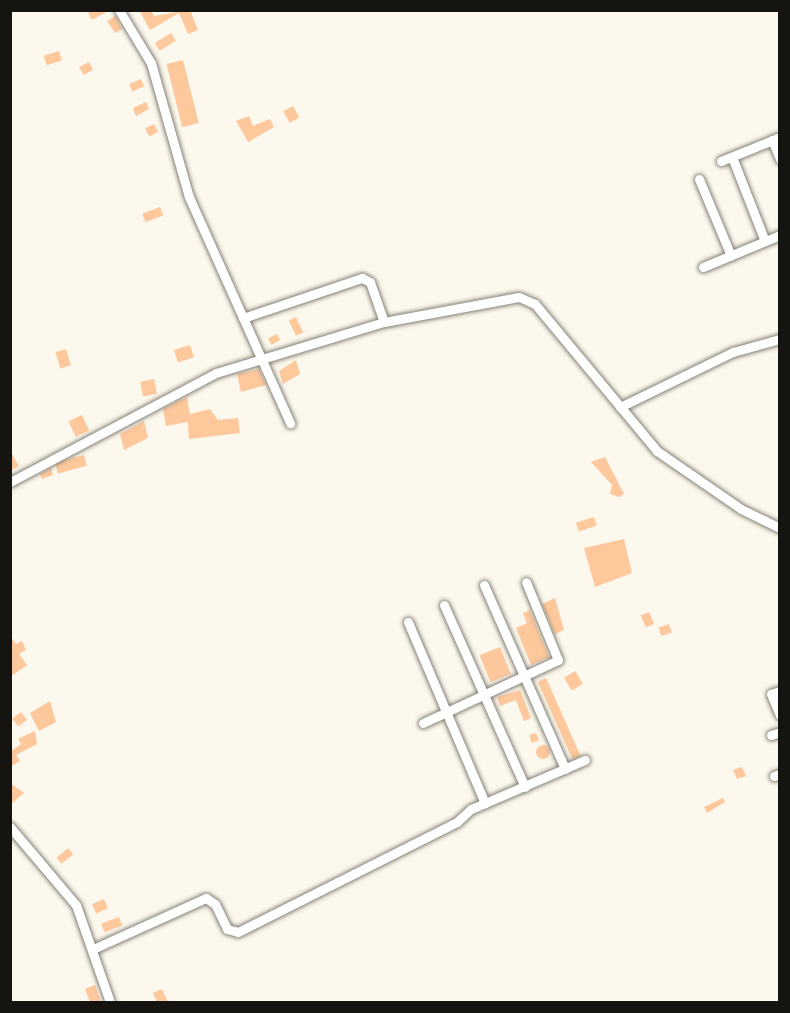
<!DOCTYPE html>
<style>
body{margin:0}
#map{position:relative;width:790px;height:1013px;overflow:hidden;background:#fdf8ed;font-family:Cabin,sans-serif}
div>[style]{position:absolute}
.building>*{inset:0;background:#fdc89c;transform-origin:0 0}
.round{border-radius:50%}
.roads{filter:drop-shadow(0 0 2px #858177) drop-shadow(0 0 2px #858177)}
.street>*{height:9px;margin:-4.5px;padding:0 4.5px;transform-origin:4.5px;border-radius:4.5px;background:#fff}
span{translate:-50% -50%;white-space:nowrap;text-align:center;line-height:1.15;-webkit-text-stroke:4.5px #fdf8ed;paint-order:stroke}
.frame{position:absolute;inset:0;border:12px solid #161411;pointer-events:none}
</style>
<div id="map">
<div class="building">
<i style="clip-path:polygon(87px 10px,110px 10px,92px 20px)"></i>
<i style="clip-path:polygon(139px 10px,151px 10px,154px 16px,190px 10px,198px 30px,188px 34px,179px 13px,150px 30px)"></i>
<i style="clip-path:polygon(115px 16px,122px 29px,115px 33px,107px 21px)"></i>
<i style="left:171px;top:33px;width:9px;height:19px;rotate:58deg"></i>
<i style="left:59px;top:51px;width:10px;height:16px;rotate:73deg"></i>
<i style="left:183px;top:60px;width:65px;height:17px;rotate:76deg"></i>
<i style="left:89px;top:62px;width:9px;height:11px;rotate:63deg"></i>
<i style="left:141px;top:79px;width:8px;height:13px;rotate:67deg"></i>
<i style="clip-path:polygon(146px 102px,149px 109px,136px 116px,133px 108px)"></i>
<i style="left:293px;top:106px;width:13px;height:11px;rotate:61deg"></i>
<i style="clip-path:polygon(249px 116px,253px 126px,270px 119px,274px 127px,248px 142px,236px 121px)"></i>
<i style="left:154px;top:124px;width:9px;height:10px;rotate:63deg"></i>
<i style="left:160px;top:207px;width:9px;height:19px;rotate:69deg"></i>
<i style="left:296px;top:317px;width:17px;height:8px;rotate:65deg"></i>
<i style="left:277px;top:334px;width:7px;height:10px;rotate:63deg"></i>
<i style="left:190px;top:345px;width:13px;height:17px;rotate:72deg"></i>
<i style="left:66px;top:349px;width:17px;height:11px;rotate:73deg"></i>
<i style="clip-path:polygon(296px 360px,300px 374px,283px 384px,279px 371px)"></i>
<i style="clip-path:polygon(259px 369px,266px 385px,241px 392px,237px 374px)"></i>
<i style="left:154px;top:379px;width:15px;height:14px;rotate:79deg"></i>
<i style="clip-path:polygon(187px 397px,190px 414px,210px 409px,218px 420px,238px 418px,240px 433px,189px 439px,188px 422px,166px 426px,163px 409px)"></i>
<i style="left:82px;top:415px;width:17px;height:15px;rotate:65deg"></i>
<i style="clip-path:polygon(144px 421px,148px 438px,124px 450px,120px 434px)"></i>
<i style="clip-path:polygon(10px 451px,19px 466px,10px 471px)"></i>
<i style="left:84px;top:455px;width:11px;height:30px;rotate:75deg"></i>
<i style="clip-path:polygon(605px 457px,624px 494px,619px 497px,610px 494px,612px 485px,591px 462px)"></i>
<i style="clip-path:polygon(51px 468px,53px 475px,42px 479px,40px 474px)"></i>
<i style="left:594px;top:517px;width:9px;height:19px;rotate:72deg"></i>
<i style="clip-path:polygon(624px 539px,632px 573px,595px 587px,584px 548px)"></i>
<i style="clip-path:polygon(555px 598px,564px 630px,555px 634px,542px 604px)"></i>
<i style="clip-path:polygon(530px 610px,549px 657px,531px 665px,516px 628px,527px 623px,523px 613px)"></i>
<i style="left:649px;top:612px;width:13px;height:9px;rotate:67deg"></i>
<i style="left:669px;top:624px;width:9px;height:11px;rotate:72deg"></i>
<i style="clip-path:polygon(10px 636px,16px 644px,22px 641px,26px 650px,19px 654px,27px 665px,10px 677px)"></i>
<i style="left:500px;top:647px;width:29px;height:22px;rotate:68deg"></i>
<i style="left:575px;top:671px;width:15px;height:13px;rotate:58deg"></i>
<i style="left:546px;top:678px;width:85px;height:9px;rotate:66deg"></i>
<i style="clip-path:polygon(520px 690px,531px 718px,524px 721px,516px 700px,500px 706px,497px 697px)"></i>
<i style="clip-path:polygon(50px 701px,56px 722px,39px 731px,30px 713px)"></i>
<i style="left:21px;top:712px;width:10px;height:11px;rotate:53deg"></i>
<i style="clip-path:polygon(35px 731px,37px 744px,16px 755px,20px 761px,10px 767px,10px 747px,13px 750px,21px 744px,18px 739px)"></i>
<i style="clip-path:polygon(536px 733px,539px 740px,532px 743px,529px 735px)"></i>
<i class="round" style="left:536px;top:745px;width:14px;height:14px"></i>
<i style="clip-path:polygon(742px 767px,746px 776px,737px 779px,733px 770px)"></i>
<i style="clip-path:polygon(10px 783px,24px 793px,10px 805px)"></i>
<i style="clip-path:polygon(723px 798px,725px 802px,707px 813px,704px 807px)"></i>
<i style="left:68px;top:848px;width:8px;height:15px;rotate:50deg"></i>
<i style="left:104px;top:899px;width:10px;height:13px;rotate:66deg"></i>
<i style="left:119px;top:917px;width:9px;height:19px;rotate:69deg"></i>
<i style="clip-path:polygon(95px 985px,101px 1002px,90px 1002px,85px 989px)"></i>
<i style="clip-path:polygon(162px 989px,168px 1002px,157px 1002px,153px 993px)"></i>
</div>
<div class="roads">
<div class="street">
<i style="left:119px;top:10px;width:62px;rotate:58.9deg"></i>
<i style="left:151px;top:63px;width:139px;rotate:74.2deg"></i>
<i style="left:189px;top:197px;width:248px;rotate:65.9deg"></i>
<i style="left:772px;top:140px;width:21px;rotate:67deg"></i>
<i style="left:732px;top:157px;width:90px;rotate:68.6deg"></i>
<i style="left:721px;top:161px;width:64px;rotate:-22.1deg"></i>
<i style="left:699px;top:179px;width:83px;rotate:67.4deg"></i>
<i style="left:703px;top:267px;width:83px;rotate:-22.6deg"></i>
<i style="left:243px;top:318px;width:126px;rotate:-18.6deg"></i>
<i style="left:362px;top:278px;width:9px;rotate:27deg"></i>
<i style="left:370px;top:282px;width:42px;rotate:70.7deg"></i>
<i style="left:620px;top:407px;width:126px;rotate:-26deg"></i>
<i style="left:733px;top:352px;width:49px;rotate:-15.5deg"></i>
<i style="left:10px;top:482px;width:233px;rotate:-27.9deg"></i>
<i style="left:216px;top:373px;width:176px;rotate:-16.9deg"></i>
<i style="left:384px;top:322px;width:137px;rotate:-10.5deg"></i>
<i style="left:519px;top:297px;width:17px;rotate:24deg"></i>
<i style="left:535px;top:304px;width:191px;rotate:50.3deg"></i>
<i style="left:657px;top:451px;width:102px;rotate:34.6deg"></i>
<i style="left:741px;top:509px;width:43px;rotate:26deg"></i>
<i style="left:484px;top:585px;width:201px;rotate:66.2deg"></i>
<i style="left:444px;top:605px;width:199px;rotate:66deg"></i>
<i style="left:408px;top:622px;width:197px;rotate:67deg"></i>
<i style="left:780px;top:691px;width:9px;rotate:162deg"></i>
<i style="left:771px;top:694px;width:23px;rotate:67deg"></i>
<i style="left:423px;top:723px;width:149px;rotate:-25deg"></i>
<i style="left:558px;top:660px;width:84px;rotate:-112.3deg"></i>
<i style="left:771px;top:735px;width:9px;rotate:-18deg"></i>
<i style="left:774px;top:776px;width:6px;rotate:-18deg"></i>
<i style="left:10px;top:827px;width:102px;rotate:49.8deg"></i>
<i style="left:76px;top:905px;width:103px;rotate:70.7deg"></i>
<i style="left:93px;top:949px;width:124px;rotate:-24.3deg"></i>
<i style="left:206px;top:898px;width:11px;rotate:34deg"></i>
<i style="left:215px;top:904px;width:28px;rotate:64deg"></i>
<i style="left:227px;top:929px;width:11px;rotate:15deg"></i>
<i style="left:238px;top:932px;width:245px;rotate:-26.7deg"></i>
<i style="left:457px;top:822px;width:19px;rotate:-43deg"></i>
<i style="left:471px;top:809px;width:124px;rotate:-23.3deg"></i>
</div>
</div>
<div class="frame"></div>
</div>
